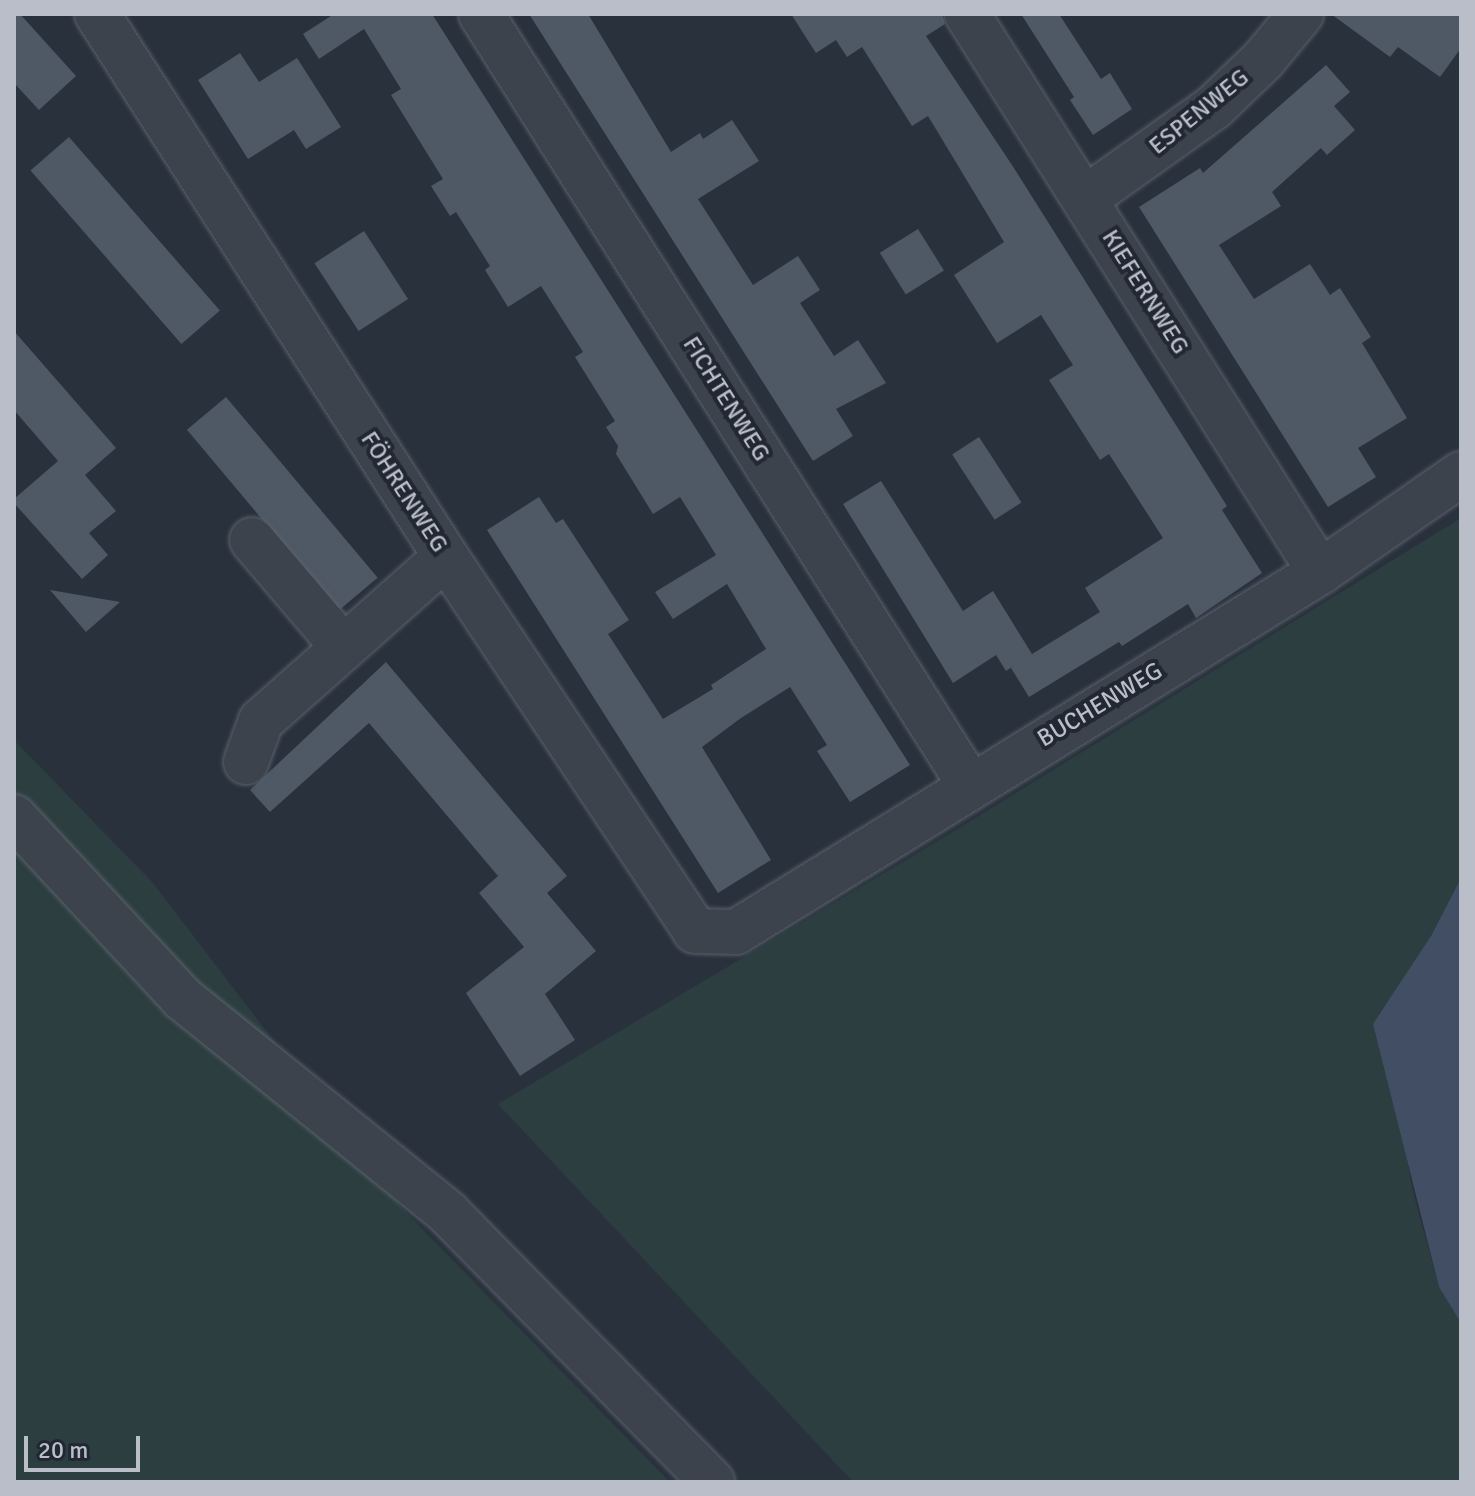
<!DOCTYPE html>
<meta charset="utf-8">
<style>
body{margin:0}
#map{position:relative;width:1475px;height:1496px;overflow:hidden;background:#29313d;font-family:Signika,sans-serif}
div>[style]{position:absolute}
.green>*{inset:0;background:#2c3e3f}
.water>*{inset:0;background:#414e64}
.building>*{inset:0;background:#4f5865;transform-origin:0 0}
.roads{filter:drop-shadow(0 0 2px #5a616b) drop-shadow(0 0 2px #5a616b)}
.minor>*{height:44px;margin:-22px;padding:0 22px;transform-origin:22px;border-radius:22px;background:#3c434d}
span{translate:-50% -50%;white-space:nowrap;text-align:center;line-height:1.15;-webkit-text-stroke:8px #212833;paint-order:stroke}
.street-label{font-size:24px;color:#b9bec8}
.frame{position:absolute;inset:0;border:16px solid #b9bec8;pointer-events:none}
.scale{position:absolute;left:24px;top:1436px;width:116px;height:36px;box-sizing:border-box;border:4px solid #b9bec8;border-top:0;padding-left:10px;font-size:24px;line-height:28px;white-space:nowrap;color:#b9bec8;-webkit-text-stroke:6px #212833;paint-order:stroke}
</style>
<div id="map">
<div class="green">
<i style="clip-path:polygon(1461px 518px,1461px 878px,1431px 936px,1402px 1131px,1413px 1192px,1439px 1287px,1461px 1323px,1461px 1482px,853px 1482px,498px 1104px,946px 836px)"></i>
<i style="clip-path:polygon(14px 740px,153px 883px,400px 1206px,670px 1482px,14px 1482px)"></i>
</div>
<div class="water">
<i style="clip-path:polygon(1461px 878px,1461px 1323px,1439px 1287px,1373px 1024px,1431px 936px)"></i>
</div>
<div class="building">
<i style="clip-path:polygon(14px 14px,20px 14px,76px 76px,39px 110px,14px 83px)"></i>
<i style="clip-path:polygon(334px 14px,432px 14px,910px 765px,850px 802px,817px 751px,827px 745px,790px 687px,741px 718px,702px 747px,771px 860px,718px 893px,487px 530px,539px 497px,556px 523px,563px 519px,629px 620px,608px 634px,663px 719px,713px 689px,711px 685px,766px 649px,727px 584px,673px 619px,655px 592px,716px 555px,680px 497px,653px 514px,616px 454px,618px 446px,606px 427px,615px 421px,575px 357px,583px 352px,541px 286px,508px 307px,485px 270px,490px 266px,456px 212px,450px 216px,431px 186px,443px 179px,391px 95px,401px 89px,364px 29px,319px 59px,303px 34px)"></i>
<i style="clip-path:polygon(529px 14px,588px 14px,671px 152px,700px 133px,703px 139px,732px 120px,759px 161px,698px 199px,753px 285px,798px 256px,820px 290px,800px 303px,834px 356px,858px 340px,886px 383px,836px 409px,853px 436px,813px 461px)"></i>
<i style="clip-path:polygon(791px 14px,942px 14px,945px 24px,926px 36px,1012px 165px,1227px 506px,1222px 510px,1262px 573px,1196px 618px,1188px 604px,1122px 646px,1119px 642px,1029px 697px,1011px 668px,1015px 665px,1006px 671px,996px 655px,953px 683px,843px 504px,881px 481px,963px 611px,993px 591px,1032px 654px,1100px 612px,1085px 588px,1163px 538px,1109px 454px,1100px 460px,1049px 380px,1073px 365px,1041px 315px,997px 343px,954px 275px,1004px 242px,928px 116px,912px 126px,862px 47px,847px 57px,836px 40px,816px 53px)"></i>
<i style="clip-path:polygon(1021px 14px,1059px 14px,1101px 79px,1110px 73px,1132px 109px,1093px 135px,1070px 100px,1074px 97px)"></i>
<i style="clip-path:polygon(1331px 14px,1461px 14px,1461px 48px,1440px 77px,1398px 47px,1390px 57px)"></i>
<i style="clip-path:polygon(240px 53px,259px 82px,297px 58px,341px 127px,306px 149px,294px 130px,248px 159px,198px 80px)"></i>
<i style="clip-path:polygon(1326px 65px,1350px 92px,1334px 106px,1355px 130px,1327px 155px,1321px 148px,1272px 192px,1281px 206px,1219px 245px,1254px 299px,1310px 264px,1330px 295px,1340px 288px,1371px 337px,1362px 343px,1407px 418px,1358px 448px,1376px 477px,1328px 507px,1139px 207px,1200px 168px,1203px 173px)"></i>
<i style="left:69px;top:137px;width:230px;height:51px;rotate:49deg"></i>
<i style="left:918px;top:229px;width:49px;height:45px;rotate:58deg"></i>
<i style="left:364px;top:231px;width:81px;height:59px;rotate:57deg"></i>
<i style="clip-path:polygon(14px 331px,116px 448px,85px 475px,116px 511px,89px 533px,108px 555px,82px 579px,14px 503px,14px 499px,58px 461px,14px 410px)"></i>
<i style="left:226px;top:397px;width:236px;height:51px;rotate:50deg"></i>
<i style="left:979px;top:437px;width:78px;height:32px;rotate:57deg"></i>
<i style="clip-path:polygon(50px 590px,120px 602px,86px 632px)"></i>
<i style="clip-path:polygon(386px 662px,567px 876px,547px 893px,596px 951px,545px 994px,575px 1040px,520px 1076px,466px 993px,524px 947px,479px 893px,498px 876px,369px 723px,270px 812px,250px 790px)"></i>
</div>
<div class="roads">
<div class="minor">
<i style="left:97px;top:14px;width:645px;rotate:57.27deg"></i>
<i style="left:446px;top:557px;width:449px;rotate:56.3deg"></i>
<i style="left:695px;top:931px;width:41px;rotate:1.4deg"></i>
<i style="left:736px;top:932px;width:686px;rotate:-31.65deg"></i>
<i style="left:1320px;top:572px;width:172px;rotate:-34.8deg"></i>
<i style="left:481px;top:14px;width:913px;rotate:57.62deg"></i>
<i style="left:967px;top:14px;width:660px;rotate:57.68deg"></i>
<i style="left:1086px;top:198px;width:157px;rotate:-35.4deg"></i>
<i style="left:1214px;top:107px;width:68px;rotate:-43.8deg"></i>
<i style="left:1263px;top:60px;width:60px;rotate:-50.4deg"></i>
<i style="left:252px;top:540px;width:140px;rotate:49.6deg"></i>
<i style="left:246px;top:762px;width:44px;rotate:-69.9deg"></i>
<i style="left:261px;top:721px;width:247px;rotate:-41.6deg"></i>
<i style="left:14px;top:817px;width:247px;rotate:47.1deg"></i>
<i style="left:182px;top:998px;width:342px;rotate:38.9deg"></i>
<i style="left:448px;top:1213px;width:377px;rotate:45.5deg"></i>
</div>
</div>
<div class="street-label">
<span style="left:1199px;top:112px;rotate:-39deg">ESPENWEG</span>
<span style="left:1145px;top:292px;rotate:58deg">KIEFERNWEG</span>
<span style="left:726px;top:399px;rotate:58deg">FICHTENWEG</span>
<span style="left:404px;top:492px;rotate:57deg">FÖHRENWEG</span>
<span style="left:1100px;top:705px;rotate:-31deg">BUCHENWEG</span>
</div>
<div class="frame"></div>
<div class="scale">20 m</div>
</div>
